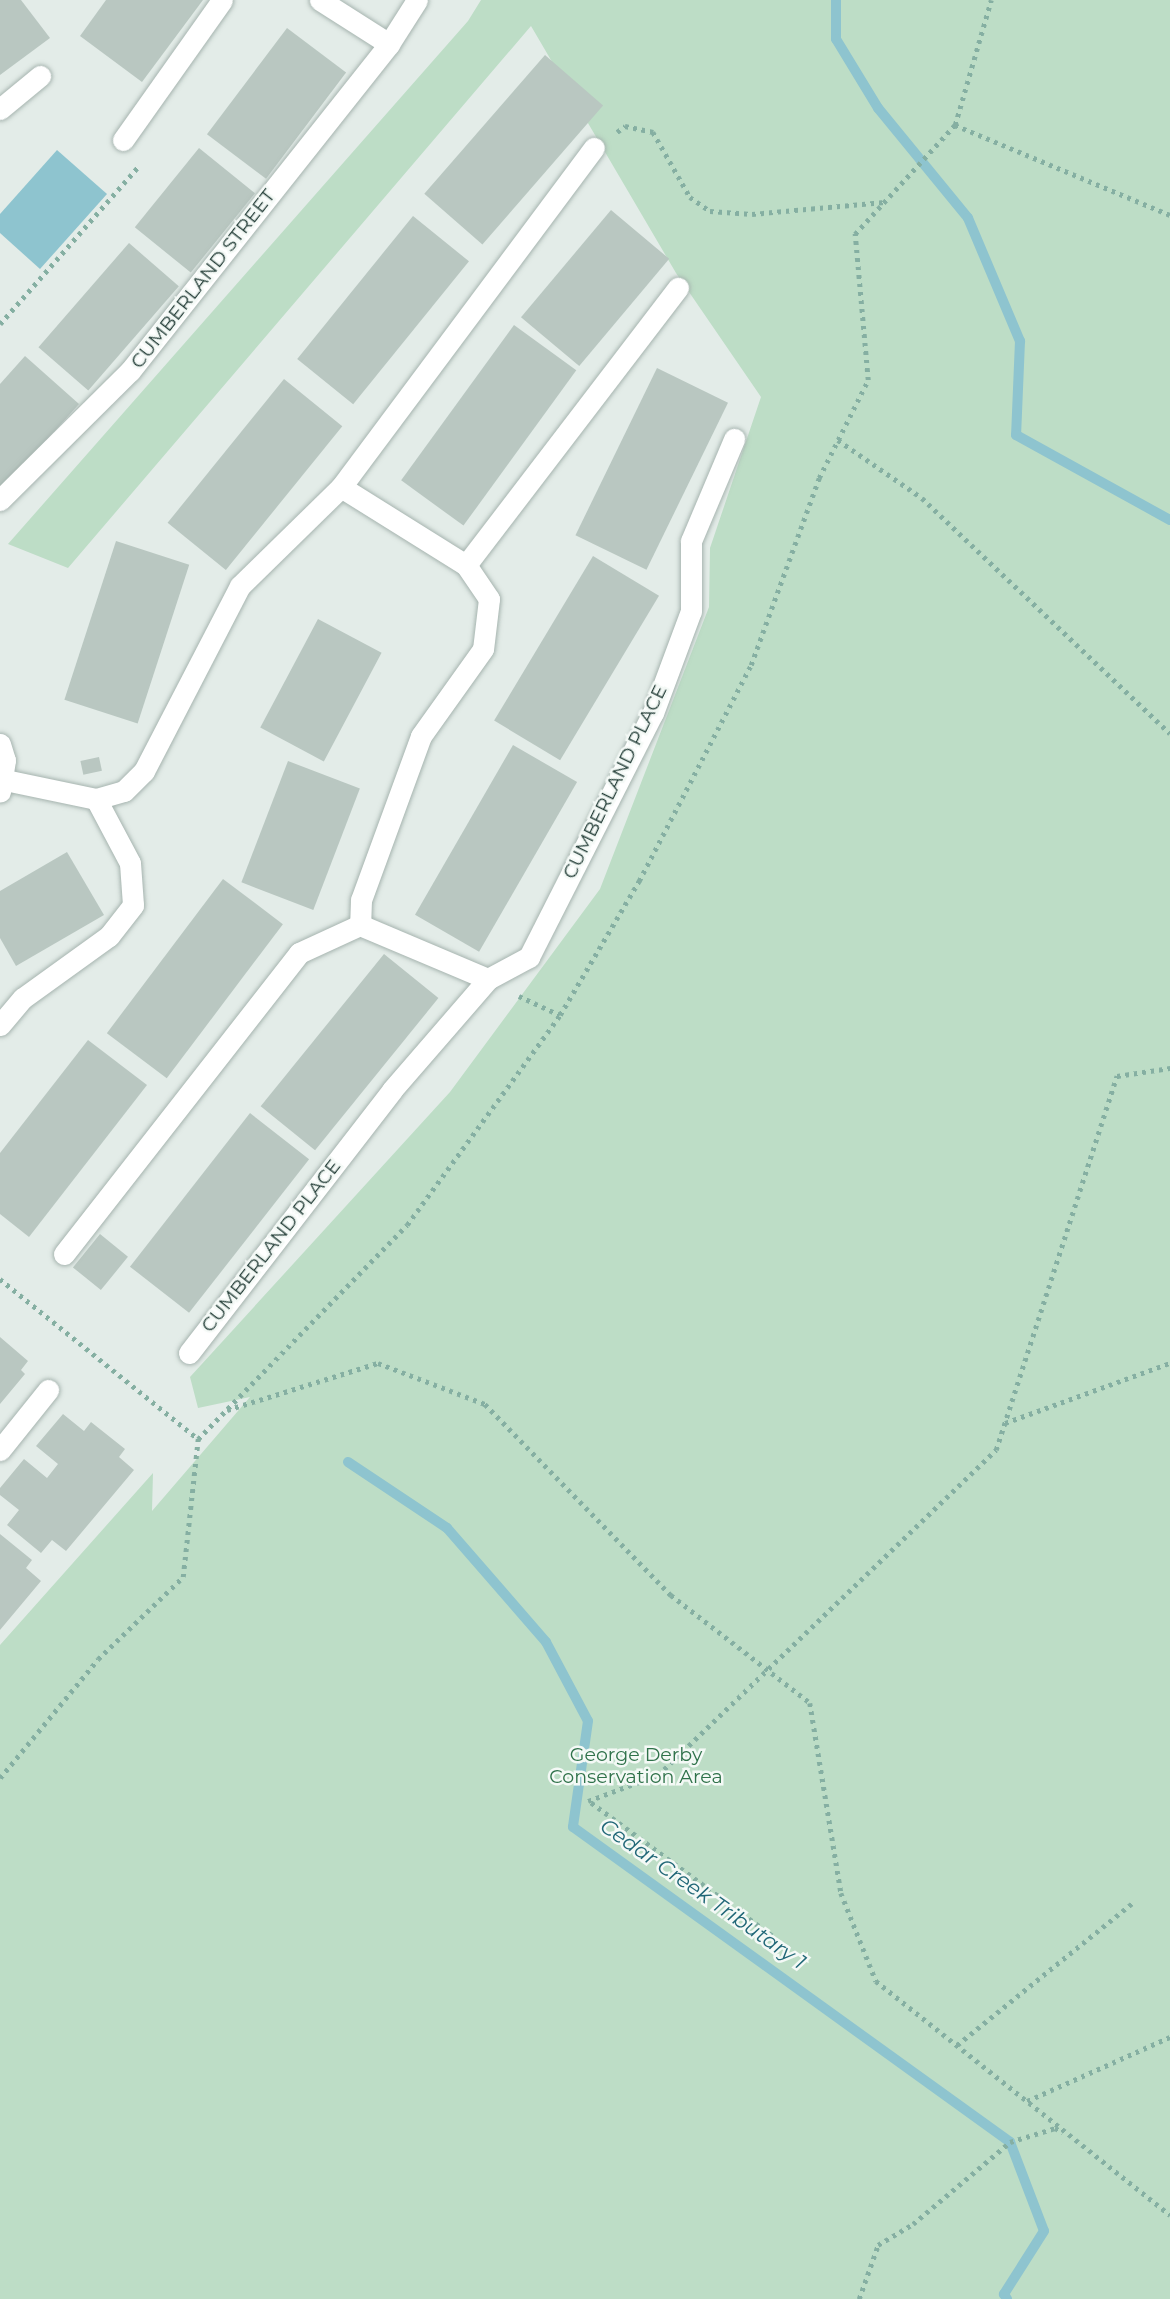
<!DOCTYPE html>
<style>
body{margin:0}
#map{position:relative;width:1170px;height:2299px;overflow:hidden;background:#e3ece8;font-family:Montserrat,sans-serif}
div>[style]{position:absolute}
.green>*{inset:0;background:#bdddc6}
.water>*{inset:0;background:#8ec4cf}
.stream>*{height:10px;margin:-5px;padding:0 5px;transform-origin:5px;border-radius:5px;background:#8ec4cf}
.building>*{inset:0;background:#b9c7c1;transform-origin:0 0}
.path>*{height:4.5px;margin-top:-2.25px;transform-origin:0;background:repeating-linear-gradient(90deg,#85afa2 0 3.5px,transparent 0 8.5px)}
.roads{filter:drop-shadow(0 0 2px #a6b4af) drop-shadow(0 0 2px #a6b4af)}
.minor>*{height:21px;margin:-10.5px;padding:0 10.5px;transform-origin:10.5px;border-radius:10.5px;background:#fff}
span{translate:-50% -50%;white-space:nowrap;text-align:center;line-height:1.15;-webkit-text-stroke:5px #f4f9f6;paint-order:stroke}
.street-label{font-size:19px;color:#233d37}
.park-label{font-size:19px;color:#2f724a}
.water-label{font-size:21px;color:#206777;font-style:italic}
</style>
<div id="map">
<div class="green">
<i style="clip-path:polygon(481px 0,1170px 0,1170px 2299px,0 2299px,0 1645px,153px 1473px,152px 1511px,250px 1397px,198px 1408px,190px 1377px,450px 1092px,600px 889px,709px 607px,710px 548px,761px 397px,676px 273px,531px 26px,68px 568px,8px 544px,468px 21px)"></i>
</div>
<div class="water">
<i style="clip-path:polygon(57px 150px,107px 194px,40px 269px,0 233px,0 214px)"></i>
</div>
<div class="stream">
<i style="left:836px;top:0;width:39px;rotate:90deg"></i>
<i style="left:836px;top:39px;width:81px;rotate:58.7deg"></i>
<i style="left:878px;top:108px;width:142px;rotate:50.7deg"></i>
<i style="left:968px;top:218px;width:134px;rotate:67.1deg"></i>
<i style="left:1020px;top:341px;width:94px;rotate:92.4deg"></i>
<i style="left:1016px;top:435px;width:176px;rotate:28.9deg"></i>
<i style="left:348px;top:1462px;width:119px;rotate:33.7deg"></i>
<i style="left:447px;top:1528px;width:151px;rotate:49deg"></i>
<i style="left:546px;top:1642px;width:89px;rotate:62deg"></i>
<i style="left:588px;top:1721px;width:107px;rotate:98.1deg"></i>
<i style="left:573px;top:1827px;width:539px;rotate:35.78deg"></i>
<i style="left:1010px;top:2142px;width:95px;rotate:69.1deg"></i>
<i style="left:1044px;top:2231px;width:75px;rotate:122.4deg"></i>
<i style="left:1004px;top:2294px;width:6px;rotate:59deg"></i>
</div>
<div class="building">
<i style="clip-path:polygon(0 0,21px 0,50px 38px,0 75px)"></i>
<i style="clip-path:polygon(106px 0,203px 0,142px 82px,80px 36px)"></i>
<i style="left:287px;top:28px;width:74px;height:133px;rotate:37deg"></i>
<i style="left:545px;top:55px;width:77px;height:184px;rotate:41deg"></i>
<i style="left:199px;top:148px;width:72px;height:102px;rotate:39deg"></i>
<i style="left:611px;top:210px;width:76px;height:140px;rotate:40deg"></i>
<i style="left:413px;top:216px;width:72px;height:184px;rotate:39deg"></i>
<i style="left:129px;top:243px;width:66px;height:138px;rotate:41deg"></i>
<i style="left:514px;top:325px;width:77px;height:192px;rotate:36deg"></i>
<i style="clip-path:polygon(25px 356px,79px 404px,0 492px,0 384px)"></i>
<i style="left:657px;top:368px;width:79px;height:186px;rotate:26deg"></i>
<i style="left:284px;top:379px;width:75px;height:185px;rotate:39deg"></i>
<i style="left:116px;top:541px;width:77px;height:167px;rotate:18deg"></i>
<i style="left:593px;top:556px;width:77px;height:192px;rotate:31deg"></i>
<i style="left:318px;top:619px;width:72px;height:123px;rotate:28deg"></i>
<i style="left:513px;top:745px;width:74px;height:196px;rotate:30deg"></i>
<i style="left:99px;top:757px;width:14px;height:19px;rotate:78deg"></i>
<i style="left:288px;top:761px;width:77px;height:130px;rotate:21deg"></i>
<i style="clip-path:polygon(67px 852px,104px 915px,16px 966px,0 938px,0 891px)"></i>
<i style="left:223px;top:879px;width:75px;height:193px;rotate:37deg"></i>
<i style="left:384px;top:954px;width:70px;height:196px;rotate:39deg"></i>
<i style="clip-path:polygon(88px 1040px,147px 1085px,29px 1237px,0 1214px,0 1153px)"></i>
<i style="left:250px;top:1113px;width:75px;height:195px;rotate:38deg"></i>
<i style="left:100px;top:1234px;width:36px;height:43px;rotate:39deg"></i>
<i style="clip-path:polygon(0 1337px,28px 1361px,21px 1370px,25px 1374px,0 1404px)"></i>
<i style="clip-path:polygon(63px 1414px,84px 1431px,91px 1422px,125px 1449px,119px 1457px,134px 1470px,66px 1551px,52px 1540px,41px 1553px,7px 1525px,19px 1510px,0 1495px,0 1488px,24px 1459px,47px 1478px,58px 1464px,36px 1446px)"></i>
<i style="clip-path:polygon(0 1534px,32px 1560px,26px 1568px,41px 1581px,0 1630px)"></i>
</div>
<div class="path">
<i style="left:955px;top:125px;width:233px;rotate:22.7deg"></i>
<i style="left:617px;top:132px;width:10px;rotate:-37deg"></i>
<i style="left:625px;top:126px;width:29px;rotate:12deg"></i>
<i style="left:653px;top:132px;width:75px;rotate:60.4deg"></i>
<i style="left:690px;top:197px;width:24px;rotate:35deg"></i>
<i style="left:710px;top:211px;width:42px;rotate:4.1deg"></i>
<i style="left:752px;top:214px;width:133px;rotate:-5.2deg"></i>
<i style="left:0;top:324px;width:209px;rotate:-48.7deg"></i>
<i style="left:838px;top:440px;width:102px;rotate:34.6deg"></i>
<i style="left:922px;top:498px;width:342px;rotate:43.5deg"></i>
<i style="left:519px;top:996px;width:45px;rotate:24.9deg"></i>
<i style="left:0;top:1279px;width:255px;rotate:38.9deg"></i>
<i style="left:227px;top:1410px;width:158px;rotate:-17.3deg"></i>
<i style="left:378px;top:1363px;width:115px;rotate:21deg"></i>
<i style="left:485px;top:1404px;width:267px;rotate:45.8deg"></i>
<i style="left:671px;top:1595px;width:176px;rotate:37.8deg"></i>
<i style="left:810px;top:1703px;width:193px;rotate:80.7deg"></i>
<i style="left:841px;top:1893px;width:95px;rotate:68.3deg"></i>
<i style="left:876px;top:1981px;width:376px;rotate:38.5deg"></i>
<i style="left:1005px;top:1423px;width:176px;rotate:-20deg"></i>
<i style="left:0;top:1778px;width:154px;rotate:-50.5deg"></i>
<i style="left:98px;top:1659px;width:118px;rotate:-44deg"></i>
<i style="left:183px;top:1577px;width:139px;rotate:-83.8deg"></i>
<i style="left:198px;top:1439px;width:299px;rotate:-45.7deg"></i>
<i style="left:407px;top:1225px;width:260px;rotate:-53.9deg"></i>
<i style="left:560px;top:1015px;width:156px;rotate:-59.5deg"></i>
<i style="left:639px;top:881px;width:243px;rotate:-62.6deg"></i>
<i style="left:751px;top:665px;width:199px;rotate:-70deg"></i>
<i style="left:819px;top:478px;width:110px;rotate:-63.4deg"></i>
<i style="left:868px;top:380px;width:147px;rotate:-95.1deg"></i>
<i style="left:855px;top:234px;width:148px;rotate:-47.5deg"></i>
<i style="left:955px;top:125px;width:130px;rotate:-73.9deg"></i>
<i style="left:772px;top:1936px;width:228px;rotate:-143.7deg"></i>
<i style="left:588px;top:1801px;width:75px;rotate:-20.4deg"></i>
<i style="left:658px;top:1775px;width:469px;rotate:-43.9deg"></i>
<i style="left:996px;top:1450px;width:393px;rotate:-72.1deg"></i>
<i style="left:1117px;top:1076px;width:54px;rotate:-8.6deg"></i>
<i style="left:957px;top:2045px;width:229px;rotate:-39deg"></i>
<i style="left:1027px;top:2101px;width:157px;rotate:-24.1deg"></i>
<i style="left:859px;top:2299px;width:57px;rotate:-70.6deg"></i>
<i style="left:878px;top:2245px;width:41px;rotate:-31deg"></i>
<i style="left:913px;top:2224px;width:127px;rotate:-40.2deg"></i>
<i style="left:1010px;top:2142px;width:47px;rotate:-17.3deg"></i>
<i style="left:1055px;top:2128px;width:9px;rotate:27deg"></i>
</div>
<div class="roads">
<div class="minor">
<i style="left:320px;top:0;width:82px;rotate:32.5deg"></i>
<i style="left:0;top:109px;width:52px;rotate:-39.5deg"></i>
<i style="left:123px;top:140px;width:171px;rotate:-54.7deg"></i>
<i style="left:341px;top:487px;width:147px;rotate:32deg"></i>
<i style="left:466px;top:565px;width:41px;rotate:55.9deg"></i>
<i style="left:489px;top:599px;width:50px;rotate:96.8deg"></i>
<i style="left:483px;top:649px;width:107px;rotate:125.5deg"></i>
<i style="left:421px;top:736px;width:175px;rotate:110.1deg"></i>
<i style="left:361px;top:900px;width:25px;rotate:92deg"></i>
<i style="left:0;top:500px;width:183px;rotate:-44.8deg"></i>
<i style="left:130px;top:371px;width:417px;rotate:-51.6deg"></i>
<i style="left:389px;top:44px;width:52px;rotate:-57.5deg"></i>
<i style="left:466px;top:565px;width:349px;rotate:-52.6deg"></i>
<i style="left:0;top:744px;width:17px;rotate:73deg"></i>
<i style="left:5px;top:760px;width:32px;rotate:99deg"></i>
<i style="left:5px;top:780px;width:93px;rotate:11.8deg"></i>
<i style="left:96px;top:799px;width:29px;rotate:-16deg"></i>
<i style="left:124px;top:791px;width:28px;rotate:-45deg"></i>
<i style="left:144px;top:771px;width:208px;rotate:-62.6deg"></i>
<i style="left:240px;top:586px;width:141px;rotate:-44.4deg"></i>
<i style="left:341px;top:487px;width:423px;rotate:-53.3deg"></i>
<i style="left:0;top:1025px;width:35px;rotate:-50deg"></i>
<i style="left:23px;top:998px;width:106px;rotate:-35.8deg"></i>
<i style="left:109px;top:936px;width:39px;rotate:-52deg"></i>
<i style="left:133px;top:905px;width:42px;rotate:-94.1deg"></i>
<i style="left:130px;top:863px;width:72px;rotate:-118deg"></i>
<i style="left:64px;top:1254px;width:382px;rotate:-52deg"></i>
<i style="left:299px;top:953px;width:67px;rotate:-24.7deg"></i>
<i style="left:360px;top:925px;width:139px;rotate:22.9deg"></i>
<i style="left:189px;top:1353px;width:332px;rotate:-52.3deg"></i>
<i style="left:392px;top:1090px;width:147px;rotate:-49.1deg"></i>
<i style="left:488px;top:979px;width:47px;rotate:-28.2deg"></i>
<i style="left:529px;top:957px;width:274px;rotate:-63.1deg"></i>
<i style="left:653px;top:713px;width:109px;rotate:-69.6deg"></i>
<i style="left:691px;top:611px;width:70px;rotate:-90deg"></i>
<i style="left:691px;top:541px;width:111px;rotate:-67.1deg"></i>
<i style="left:0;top:1450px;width:77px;rotate:-51.3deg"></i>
</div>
</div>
<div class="street-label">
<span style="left:203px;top:279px;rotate:-52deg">CUMBERLAND STREET</span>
<span style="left:615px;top:782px;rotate:-64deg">CUMBERLAND PLACE</span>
<span style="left:271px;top:1246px;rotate:-52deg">CUMBERLAND PLACE</span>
</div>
<div class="park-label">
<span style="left:636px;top:1766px">George Derby<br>Conservation Area</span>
</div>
<div class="water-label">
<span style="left:703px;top:1894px;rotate:35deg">Cedar Creek Tributary 1</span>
</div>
</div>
